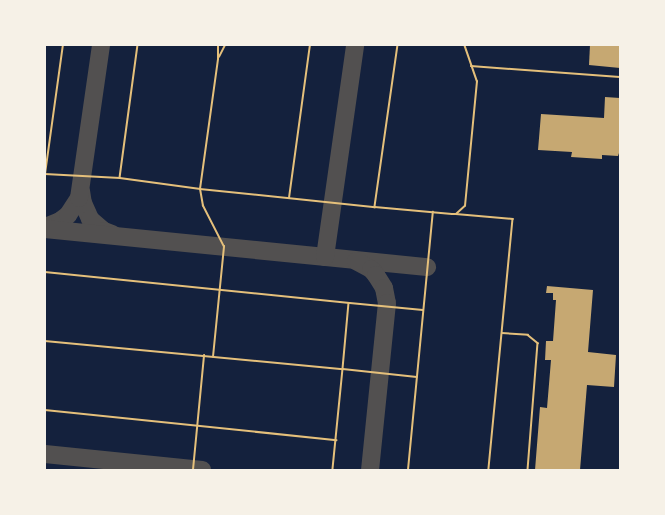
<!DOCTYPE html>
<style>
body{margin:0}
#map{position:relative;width:665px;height:515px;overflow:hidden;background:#14213d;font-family:"Fira Sans Condensed",sans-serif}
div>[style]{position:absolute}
.taxiway>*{height:18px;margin:-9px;padding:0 9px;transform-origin:9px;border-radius:9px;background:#525050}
.building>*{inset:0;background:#c6a872}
.service>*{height:1.5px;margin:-0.75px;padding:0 0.75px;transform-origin:0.75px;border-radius:0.75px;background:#e5c07b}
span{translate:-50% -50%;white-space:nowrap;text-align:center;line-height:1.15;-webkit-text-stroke:3.5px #f6f1e7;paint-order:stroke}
.frame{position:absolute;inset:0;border:46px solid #f6f1e7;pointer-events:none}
</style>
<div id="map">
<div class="taxiway">
<i style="left:81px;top:191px;width:12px;rotate:81deg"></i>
<i style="left:83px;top:203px;width:17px;rotate:66deg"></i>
<i style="left:90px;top:219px;width:18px;rotate:41deg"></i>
<i style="left:104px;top:231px;width:9px;rotate:21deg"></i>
<i style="left:45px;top:227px;width:16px;rotate:-22deg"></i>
<i style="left:60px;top:221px;width:10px;rotate:-37deg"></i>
<i style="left:68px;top:215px;width:20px;rotate:-57deg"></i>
<i style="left:79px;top:198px;width:155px;rotate:-81.8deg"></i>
<i style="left:45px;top:229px;width:384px;rotate:5.7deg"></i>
<i style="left:325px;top:257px;width:214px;rotate:-81.9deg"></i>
<i style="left:356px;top:261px;width:17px;rotate:28deg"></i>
<i style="left:371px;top:269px;width:8px;rotate:50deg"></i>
<i style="left:376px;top:275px;width:15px;rotate:58deg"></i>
<i style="left:384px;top:288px;width:15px;rotate:79deg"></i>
<i style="left:387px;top:303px;width:168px;rotate:95.8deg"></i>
<i style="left:45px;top:454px;width:158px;rotate:5.8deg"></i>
</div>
<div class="building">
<i style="clip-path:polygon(590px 45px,620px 45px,620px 68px,589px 65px)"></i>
<i style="clip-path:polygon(605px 97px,620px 98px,620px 150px,618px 156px,602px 155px,602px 159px,571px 157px,572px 152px,538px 150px,541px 114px,604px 118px)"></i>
<i style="clip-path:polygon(547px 286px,593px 290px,588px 352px,616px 355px,614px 387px,587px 385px,580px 470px,535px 470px,540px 407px,547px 408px,551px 360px,545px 360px,546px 341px,553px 341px,556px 300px,553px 300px,553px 293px,546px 293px)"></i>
</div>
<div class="service">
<i style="left:138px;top:45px;width:134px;rotate:97.7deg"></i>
<i style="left:120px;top:178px;width:81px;rotate:7.8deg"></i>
<i style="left:200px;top:189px;width:176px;rotate:5.9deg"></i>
<i style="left:398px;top:45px;width:164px;rotate:98.1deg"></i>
<i style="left:375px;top:207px;width:77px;rotate:5.2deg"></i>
<i style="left:452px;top:214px;width:4px"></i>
<i style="left:456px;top:214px;width:12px;rotate:-42deg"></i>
<i style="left:465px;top:206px;width:125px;rotate:-84.5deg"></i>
<i style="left:477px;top:82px;width:39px;rotate:-109deg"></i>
<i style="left:219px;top:57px;width:13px;rotate:-63deg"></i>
<i style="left:471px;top:66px;width:149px;rotate:4.2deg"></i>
<i style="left:45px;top:174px;width:130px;rotate:-82.1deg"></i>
<i style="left:45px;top:174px;width:75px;rotate:3.1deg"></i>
<i style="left:289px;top:198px;width:154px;rotate:-82.2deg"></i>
<i style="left:456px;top:214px;width:57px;rotate:5deg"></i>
<i style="left:513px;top:219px;width:252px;rotate:95.5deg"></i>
<i style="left:45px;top:272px;width:306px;rotate:5.8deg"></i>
<i style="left:349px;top:303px;width:66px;rotate:95.2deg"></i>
<i style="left:343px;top:369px;width:74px;rotate:6.2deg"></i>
<i style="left:350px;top:303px;width:73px;rotate:5.5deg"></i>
<i style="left:502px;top:333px;width:26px;rotate:4deg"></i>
<i style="left:528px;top:335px;width:13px;rotate:39deg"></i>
<i style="left:538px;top:343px;width:127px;rotate:94.5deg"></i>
<i style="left:45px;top:341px;width:299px;rotate:5.4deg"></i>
<i style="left:343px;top:369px;width:101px;rotate:95.7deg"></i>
<i style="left:213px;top:357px;width:111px;rotate:-84.3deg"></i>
<i style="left:224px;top:247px;width:46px;rotate:-117.1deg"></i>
<i style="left:203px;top:206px;width:17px;rotate:-100deg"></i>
<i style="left:200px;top:189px;width:131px;rotate:-82.1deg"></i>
<i style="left:218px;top:59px;width:14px;rotate:-90deg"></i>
<i style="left:45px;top:410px;width:293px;rotate:5.9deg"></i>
<i style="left:193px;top:470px;width:115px;rotate:-84.5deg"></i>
<i style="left:408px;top:470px;width:259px;rotate:-84.5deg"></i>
</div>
<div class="frame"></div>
</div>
